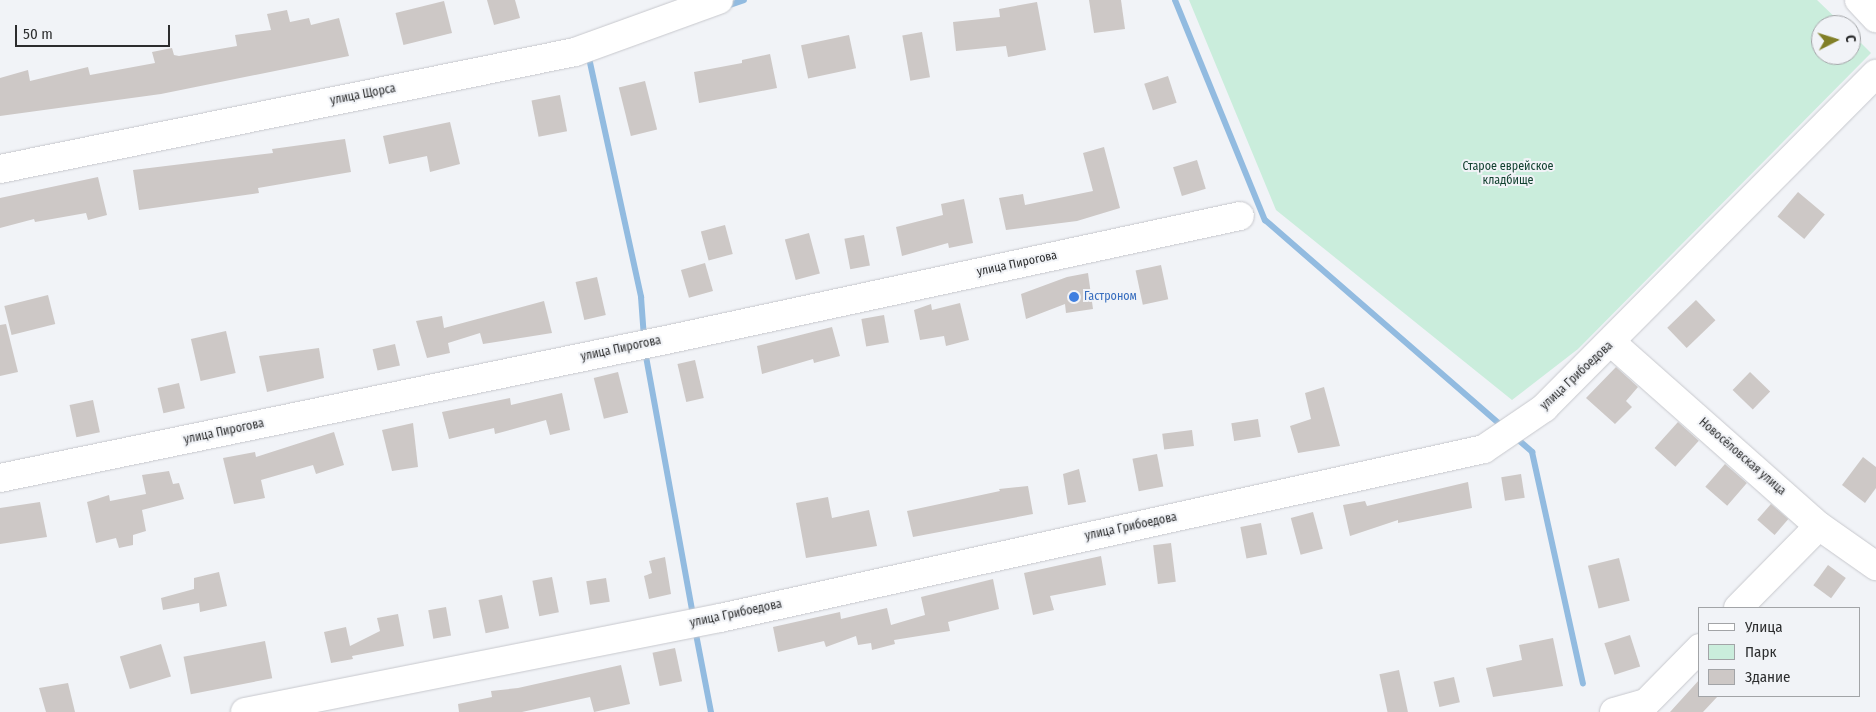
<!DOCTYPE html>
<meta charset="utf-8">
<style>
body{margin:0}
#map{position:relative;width:1876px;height:712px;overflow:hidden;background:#f1f3f7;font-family:"Fira Sans Condensed",sans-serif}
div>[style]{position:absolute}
.green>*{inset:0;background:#caeddc}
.stream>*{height:6px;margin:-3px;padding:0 3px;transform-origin:3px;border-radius:3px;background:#92bbe0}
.building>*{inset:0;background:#cdc8c6;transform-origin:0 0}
.roads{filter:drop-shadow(0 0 1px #c7c8cd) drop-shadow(0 0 1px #c7c8cd)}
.minor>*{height:28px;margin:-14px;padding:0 14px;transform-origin:14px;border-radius:14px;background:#fff}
.dots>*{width:14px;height:14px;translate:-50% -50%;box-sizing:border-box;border:2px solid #f1f3f7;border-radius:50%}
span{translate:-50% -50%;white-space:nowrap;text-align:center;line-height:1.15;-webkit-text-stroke:4px #f1f3f7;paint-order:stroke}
.street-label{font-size:12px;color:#2c2d2e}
.park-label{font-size:12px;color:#103f2e}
.shop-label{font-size:12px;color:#366cbe}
.left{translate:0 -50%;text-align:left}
.legend{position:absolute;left:1698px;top:607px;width:162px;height:90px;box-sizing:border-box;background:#f1f3f7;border:1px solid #a2a4a7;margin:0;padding:6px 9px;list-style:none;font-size:15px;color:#2c2d2e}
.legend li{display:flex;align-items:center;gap:10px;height:25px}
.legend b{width:25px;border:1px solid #a2a4a7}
.north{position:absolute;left:1811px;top:15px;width:50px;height:50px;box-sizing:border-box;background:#f1f3f7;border:1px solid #a2a4a7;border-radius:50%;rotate:85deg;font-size:14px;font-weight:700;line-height:20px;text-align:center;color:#2c2d2e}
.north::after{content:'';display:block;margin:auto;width:18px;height:22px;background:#817f27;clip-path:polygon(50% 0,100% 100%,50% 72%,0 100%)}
.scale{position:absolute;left:15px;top:25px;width:155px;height:22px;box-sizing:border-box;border:2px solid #2c2d2e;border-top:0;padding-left:6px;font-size:15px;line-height:18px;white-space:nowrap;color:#2c2d2e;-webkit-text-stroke:4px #f1f3f7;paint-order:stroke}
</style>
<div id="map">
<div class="green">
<i style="clip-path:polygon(1189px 0,1817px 0,1843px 25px,1821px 25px,1821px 55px,1851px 55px,1851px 33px,1871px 53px,1578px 349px,1512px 400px,1276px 210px)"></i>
</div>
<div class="stream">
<i style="left:1175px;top:0;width:238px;rotate:67.8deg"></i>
<i style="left:1265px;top:220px;width:315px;rotate:41deg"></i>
<i style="left:724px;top:7px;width:21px;rotate:-19deg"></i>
<i style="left:593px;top:57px;width:4px;rotate:166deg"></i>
<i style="left:589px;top:58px;width:245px;rotate:77.7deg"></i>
<i style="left:641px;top:297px;width:41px;rotate:85.8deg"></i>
<i style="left:645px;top:351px;width:269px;rotate:79.7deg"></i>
<i style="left:1515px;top:437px;width:23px;rotate:41deg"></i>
<i style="left:1532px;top:452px;width:237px;rotate:77.6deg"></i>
<i style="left:695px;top:629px;width:85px;rotate:79.1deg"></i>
</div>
<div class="building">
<i style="clip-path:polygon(487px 0,515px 0,520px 18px,494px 25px)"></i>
<i style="clip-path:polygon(1089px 0,1121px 0,1125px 29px,1094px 33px)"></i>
<i style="left:444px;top:1px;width:33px;height:50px;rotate:76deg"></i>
<i style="clip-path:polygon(1037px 2px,1046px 50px,1008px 57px,1006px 46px,956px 51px,953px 22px,1000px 17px,999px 9px)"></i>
<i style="clip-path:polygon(287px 10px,290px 22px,309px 18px,311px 25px,339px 18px,349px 56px,161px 94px,0 116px,0 78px,28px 70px,30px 81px,88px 67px,90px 75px,155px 63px,152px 52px,172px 48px,174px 55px,179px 56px,237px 46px,235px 35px,271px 30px,267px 14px)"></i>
<i style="left:922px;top:32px;width:46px;height:20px;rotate:80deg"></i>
<i style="left:849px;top:35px;width:34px;height:49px;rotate:78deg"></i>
<i style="clip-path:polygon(770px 54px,777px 88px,699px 103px,694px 72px,742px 63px,742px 60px)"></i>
<i style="left:1168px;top:76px;width:28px;height:25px;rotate:72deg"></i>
<i style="left:645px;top:81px;width:50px;height:27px;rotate:76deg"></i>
<i style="left:560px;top:95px;width:37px;height:29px;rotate:79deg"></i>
<i style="clip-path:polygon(450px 122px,460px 164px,430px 172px,427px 156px,389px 164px,383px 136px)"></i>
<i style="clip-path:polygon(345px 139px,351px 172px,258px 188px,259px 193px,139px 210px,133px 170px,273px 153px,272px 149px)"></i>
<i style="clip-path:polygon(1104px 147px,1120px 208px,1077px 221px,1006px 230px,999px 198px,1023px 194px,1025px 205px,1093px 191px,1083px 153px)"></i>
<i style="left:1197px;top:160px;width:30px;height:25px;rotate:73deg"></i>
<i style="clip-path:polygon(98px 177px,107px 215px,88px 220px,86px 213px,35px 222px,34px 219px,0 228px,0 198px)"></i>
<i style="left:1798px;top:192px;width:35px;height:32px;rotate:40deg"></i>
<i style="clip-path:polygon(964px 199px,973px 243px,949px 248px,948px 243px,902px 256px,896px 227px,943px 215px,941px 204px)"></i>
<i style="left:725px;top:225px;width:30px;height:25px;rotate:75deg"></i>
<i style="left:809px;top:233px;width:42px;height:25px;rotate:75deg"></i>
<i style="left:864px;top:235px;width:31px;height:20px;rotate:79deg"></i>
<i style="left:705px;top:263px;width:29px;height:25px;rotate:74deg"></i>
<i style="left:1161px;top:265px;width:35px;height:26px;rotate:78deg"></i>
<i style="clip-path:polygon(1088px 273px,1093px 309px,1066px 313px,1065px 304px,1026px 319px,1021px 294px,1067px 277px)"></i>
<i style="left:597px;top:277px;width:39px;height:22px;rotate:77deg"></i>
<i style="left:48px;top:295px;width:30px;height:45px;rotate:76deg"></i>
<i style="left:1696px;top:300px;width:28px;height:40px;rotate:46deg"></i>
<i style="clip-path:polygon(544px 301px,552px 333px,483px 344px,480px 333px,448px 343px,450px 353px,427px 358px,416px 321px,442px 316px,444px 328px)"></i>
<i style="clip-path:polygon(960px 303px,969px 340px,946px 346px,944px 336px,920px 340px,914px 310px,931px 304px,932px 310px)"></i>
<i style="left:884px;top:315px;width:28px;height:23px;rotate:80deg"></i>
<i style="clip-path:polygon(6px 324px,18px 372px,0 376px,0 325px)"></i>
<i style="clip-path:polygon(832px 327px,840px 356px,814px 363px,813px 359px,762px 374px,757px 346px)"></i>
<i style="left:226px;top:331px;width:43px;height:36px;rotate:77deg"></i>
<i style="left:395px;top:344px;width:22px;height:23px;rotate:77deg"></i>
<i style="clip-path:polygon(319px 348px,324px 378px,267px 392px,259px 356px)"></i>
<i style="left:695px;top:360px;width:39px;height:18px;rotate:77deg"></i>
<i style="clip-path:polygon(1616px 367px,1638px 387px,1626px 401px,1632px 407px,1615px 424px,1586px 398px)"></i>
<i style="left:618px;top:372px;width:42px;height:25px;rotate:76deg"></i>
<i style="left:1750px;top:372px;width:28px;height:25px;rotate:44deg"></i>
<i style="left:179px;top:383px;width:26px;height:22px;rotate:77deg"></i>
<i style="clip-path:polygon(1324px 387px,1340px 446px,1298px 453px,1290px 426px,1311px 419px,1305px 393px)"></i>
<i style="clip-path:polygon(562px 393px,570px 430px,550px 435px,546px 420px,495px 434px,494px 428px,449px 439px,442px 412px,510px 398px,511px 405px)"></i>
<i style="left:93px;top:400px;width:33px;height:24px;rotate:78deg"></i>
<i style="left:1258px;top:419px;width:18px;height:27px;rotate:81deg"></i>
<i style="left:1678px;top:422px;width:28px;height:35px;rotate:42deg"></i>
<i style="clip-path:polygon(413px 423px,418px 467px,392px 471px,382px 430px)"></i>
<i style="left:1192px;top:430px;width:16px;height:30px;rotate:83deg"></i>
<i style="clip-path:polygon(334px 432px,344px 465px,316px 474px,313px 465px,261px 480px,265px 498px,234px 504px,223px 458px,255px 452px,256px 457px)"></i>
<i style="left:1157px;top:454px;width:33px;height:25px;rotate:79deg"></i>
<i style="clip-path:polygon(1863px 457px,1876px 467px,1876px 488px,1865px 503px,1842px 485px)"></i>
<i style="left:1725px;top:464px;width:29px;height:30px;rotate:41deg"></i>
<i style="clip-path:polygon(1079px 469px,1086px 502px,1068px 505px,1063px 474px)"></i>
<i style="clip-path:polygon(169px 471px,173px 484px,179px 483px,184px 499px,142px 510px,146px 531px,133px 535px,133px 545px,119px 548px,116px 538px,96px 543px,87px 502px,109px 495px,110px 501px,146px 494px,142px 475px)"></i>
<i style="left:1521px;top:474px;width:24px;height:20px;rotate:81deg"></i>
<i style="clip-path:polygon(1468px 482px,1472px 508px,1398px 523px,1398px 520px,1350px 536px,1343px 505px,1365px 501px,1367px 506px)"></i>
<i style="clip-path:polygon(1028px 486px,1033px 514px,913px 537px,907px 511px,1000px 491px,999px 489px)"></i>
<i style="clip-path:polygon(828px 497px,832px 518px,869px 510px,877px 546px,806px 558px,796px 503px)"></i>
<i style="clip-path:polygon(40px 502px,47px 537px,0 544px,0 508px)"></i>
<i style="left:1771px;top:504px;width:23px;height:21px;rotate:41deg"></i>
<i style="left:1313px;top:512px;width:38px;height:23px;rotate:75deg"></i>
<i style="left:1261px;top:523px;width:32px;height:21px;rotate:79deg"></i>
<i style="left:1171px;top:543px;width:39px;height:18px;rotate:83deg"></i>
<i style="clip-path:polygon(1101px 556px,1106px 585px,1050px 596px,1054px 610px,1033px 615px,1024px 573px)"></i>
<i style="clip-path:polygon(665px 557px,671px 594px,649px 599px,644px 576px,652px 573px,649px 561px)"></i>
<i style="left:1619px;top:558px;width:44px;height:32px;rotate:76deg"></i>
<i style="left:1828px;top:565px;width:22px;height:25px;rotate:36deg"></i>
<i style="clip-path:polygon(219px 572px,227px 606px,200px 612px,199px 603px,163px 610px,161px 598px,194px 589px,194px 578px)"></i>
<i style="left:552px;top:577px;width:36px;height:20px;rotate:79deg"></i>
<i style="left:606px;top:578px;width:24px;height:20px;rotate:81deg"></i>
<i style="clip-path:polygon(993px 579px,999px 609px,948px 622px,950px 631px,894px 640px,895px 644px,872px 650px,871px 643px,858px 645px,856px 636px,826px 647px,824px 641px,778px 652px,773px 627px,840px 612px,841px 619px,887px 608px,891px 625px,925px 615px,921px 597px)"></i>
<i style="left:502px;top:595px;width:34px;height:24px;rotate:78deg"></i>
<i style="left:446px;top:607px;width:29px;height:18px;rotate:80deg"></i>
<i style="clip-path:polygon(398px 614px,404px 646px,352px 656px,353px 659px,331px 663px,324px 632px,346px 627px,350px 646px,380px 631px,377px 618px)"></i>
<i style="left:1630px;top:635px;width:33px;height:27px;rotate:72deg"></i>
<i style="clip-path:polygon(1553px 638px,1563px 686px,1493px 697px,1486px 668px,1522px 660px,1519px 645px)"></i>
<i style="left:265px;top:641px;width:38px;height:83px;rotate:79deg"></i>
<i style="left:161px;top:644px;width:34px;height:43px;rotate:73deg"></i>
<i style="left:675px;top:648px;width:34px;height:23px;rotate:78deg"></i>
<i style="clip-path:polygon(621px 665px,630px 704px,594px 712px,590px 697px,522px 712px,459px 712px,458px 704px,492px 697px,491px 691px,518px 688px)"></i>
<i style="left:1399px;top:670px;width:43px;height:20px;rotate:78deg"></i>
<i style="left:1454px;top:677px;width:26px;height:21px;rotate:77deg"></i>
<i style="clip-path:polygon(1700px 679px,1700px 696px,1718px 696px,1703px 712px,1670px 712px)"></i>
<i style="clip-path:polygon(68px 683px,75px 712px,46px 712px,39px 688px)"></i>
</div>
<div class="roads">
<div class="minor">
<i style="left:1859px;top:0;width:25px;rotate:47deg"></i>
<i style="left:0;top:169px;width:587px;rotate:-11.5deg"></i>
<i style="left:575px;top:52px;width:153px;rotate:-19.9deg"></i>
<i style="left:1612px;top:343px;width:276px;rotate:41.5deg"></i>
<i style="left:1819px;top:526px;width:70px;rotate:35.1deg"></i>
<i style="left:0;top:478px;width:680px;rotate:-11.71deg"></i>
<i style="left:666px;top:340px;width:587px;rotate:-12.19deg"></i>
<i style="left:1738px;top:608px;width:115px;rotate:-45.4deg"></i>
<i style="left:245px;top:712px;width:484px;rotate:-11.2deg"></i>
<i style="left:720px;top:618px;width:782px;rotate:-12.47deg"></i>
<i style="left:1484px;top:449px;width:73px;rotate:-34.3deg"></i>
<i style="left:1544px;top:408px;width:471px;rotate:-45.2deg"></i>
<i style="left:1614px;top:712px;width:33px;rotate:-16deg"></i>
<i style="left:1646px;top:703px;width:77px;rotate:-45.5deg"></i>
</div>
</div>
<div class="dots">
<i style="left:1074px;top:297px;background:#3f7fe0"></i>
</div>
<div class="street-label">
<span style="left:363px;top:95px;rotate:-11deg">улица Щорса</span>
<span style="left:1017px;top:264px;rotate:-12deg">улица Пирогова</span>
<span style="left:621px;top:349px;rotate:-12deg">улица Пирогова</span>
<span style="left:1577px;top:376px;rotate:-43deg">улица Грибоедова</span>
<span style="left:224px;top:432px;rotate:-12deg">улица Пирогова</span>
<span style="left:1742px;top:457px;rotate:41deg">Новосёловская улица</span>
<span style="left:1131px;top:527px;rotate:-12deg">улица Грибоедова</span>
<span style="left:736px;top:614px;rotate:-12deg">улица Грибоедова</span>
</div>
<div class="park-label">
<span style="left:1508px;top:174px">Старое еврейское<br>кладбище</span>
</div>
<div class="shop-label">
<span class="left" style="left:1084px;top:297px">Гастроном</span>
</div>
<ul class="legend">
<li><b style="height:6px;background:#fff"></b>Улица</li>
<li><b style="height:14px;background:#caeddc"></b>Парк</li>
<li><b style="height:14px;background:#cdc8c6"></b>Здание</li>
</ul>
<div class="north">С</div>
<div class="scale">50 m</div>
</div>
